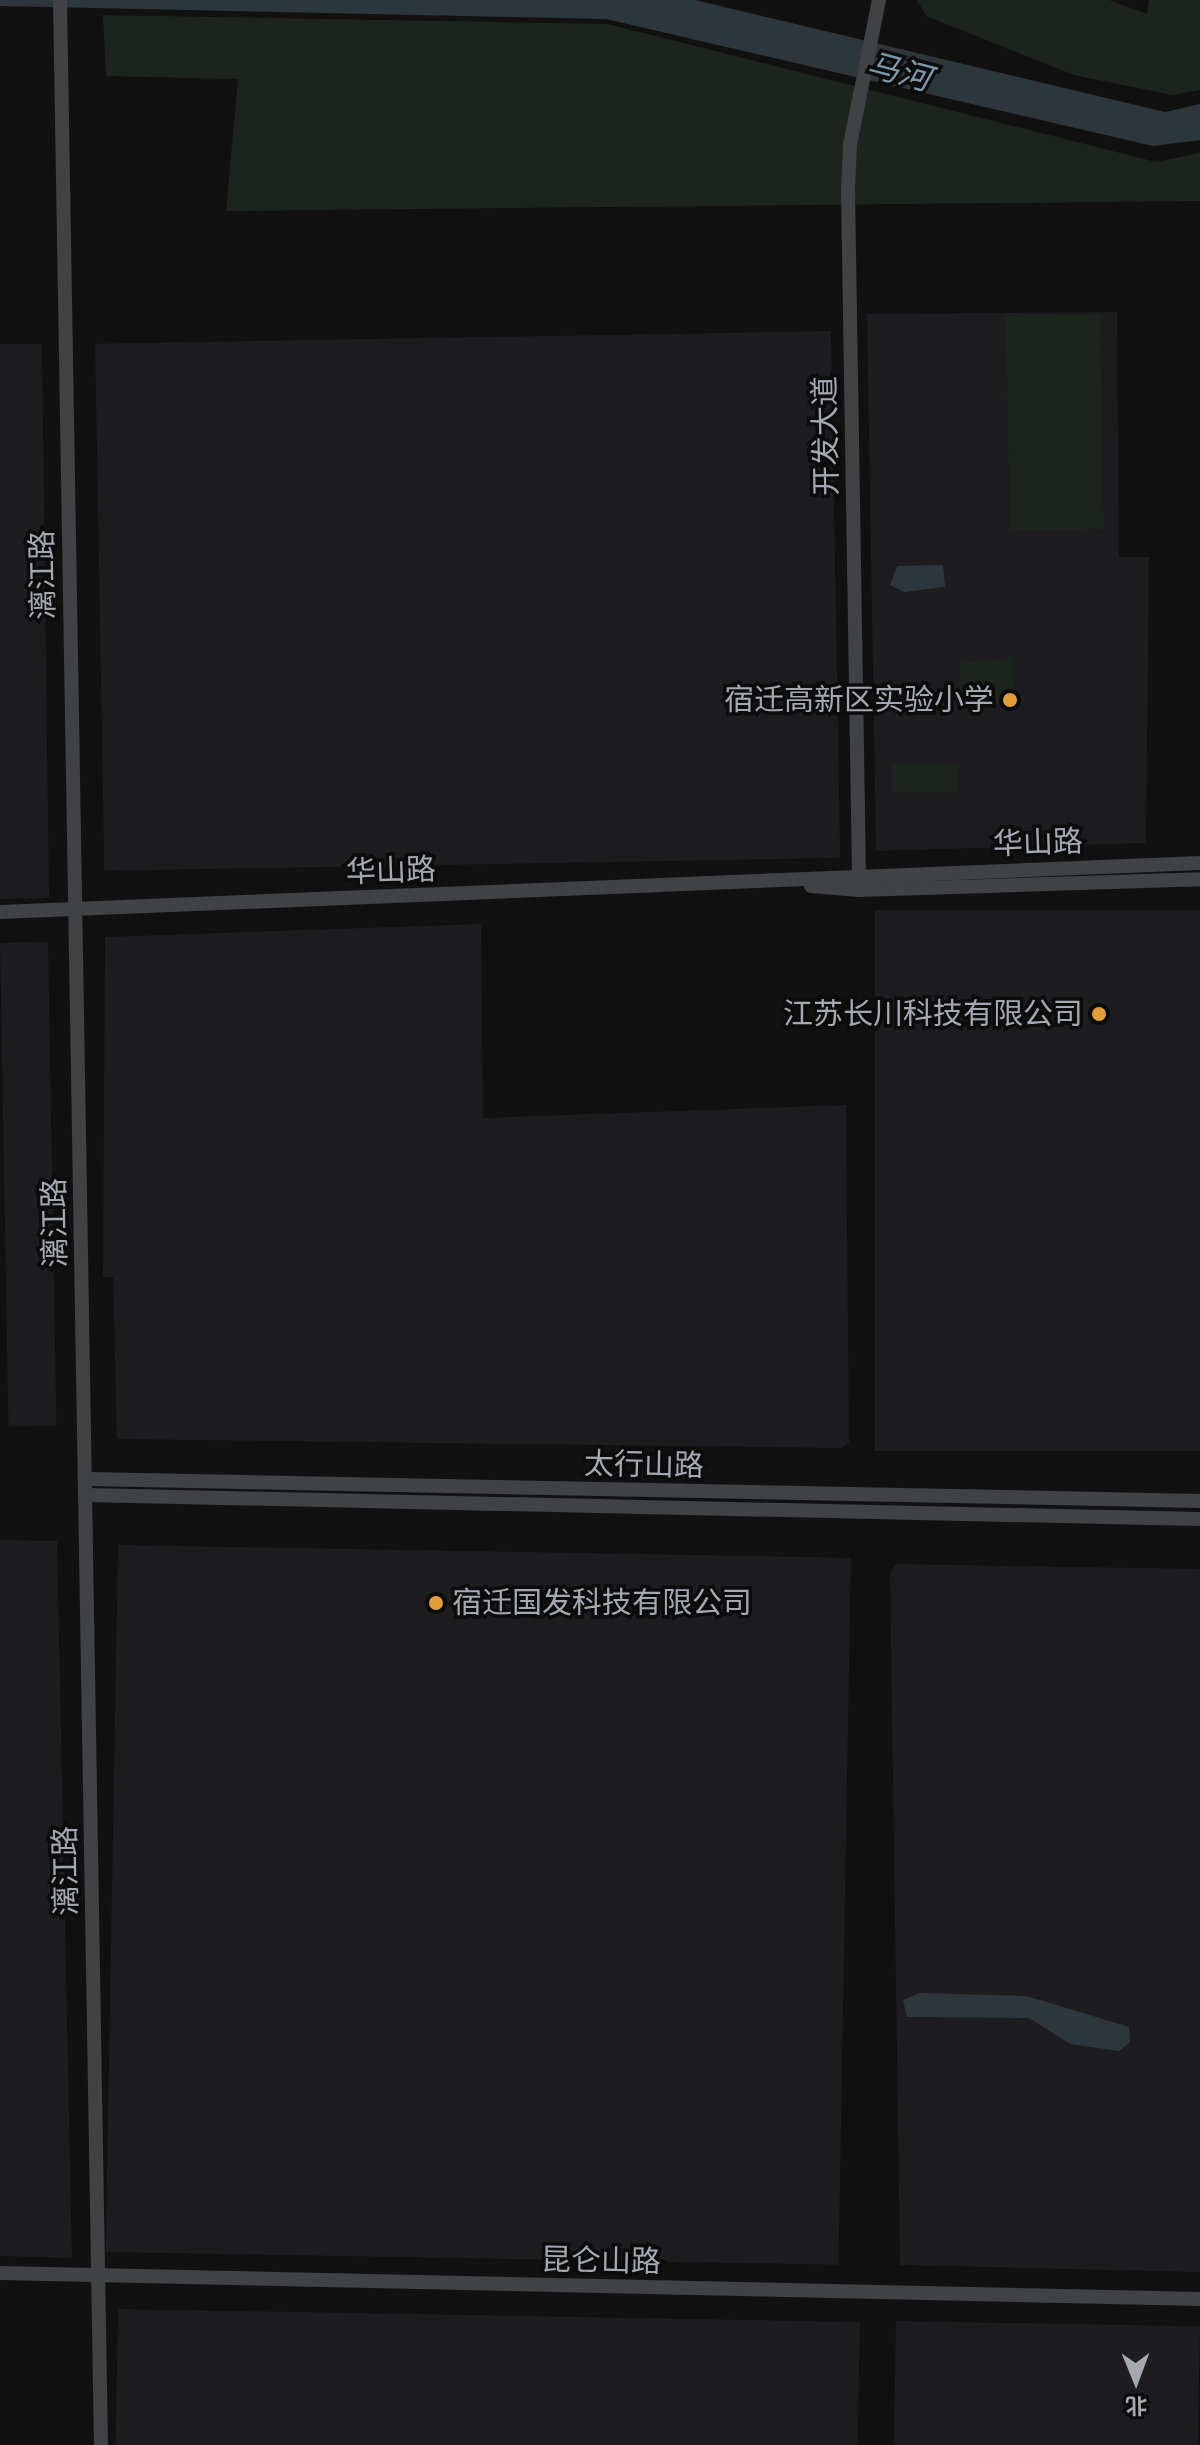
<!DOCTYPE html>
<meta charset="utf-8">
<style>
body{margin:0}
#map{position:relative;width:1200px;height:2445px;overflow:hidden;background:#111112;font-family:Figtree,"Noto Sans SC",sans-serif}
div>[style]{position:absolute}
.built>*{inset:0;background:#1d1d1f;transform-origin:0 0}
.green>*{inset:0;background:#1d241e;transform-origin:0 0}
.water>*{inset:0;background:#2d363b}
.secondary>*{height:14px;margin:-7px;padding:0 7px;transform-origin:7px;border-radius:7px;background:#404246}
.dots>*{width:22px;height:22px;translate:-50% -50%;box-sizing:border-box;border:4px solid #0c0c0d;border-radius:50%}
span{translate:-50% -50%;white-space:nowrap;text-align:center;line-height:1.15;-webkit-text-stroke:7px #0c0c0d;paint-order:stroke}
.street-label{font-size:30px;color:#a3a8b1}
.poi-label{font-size:30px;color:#a3a8b1}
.right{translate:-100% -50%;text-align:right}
.left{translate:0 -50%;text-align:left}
.water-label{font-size:32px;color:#7d98aa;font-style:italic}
.north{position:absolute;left:1096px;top:2341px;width:80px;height:80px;-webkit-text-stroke:6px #0c0c0d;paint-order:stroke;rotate:179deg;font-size:22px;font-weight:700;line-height:32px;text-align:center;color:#a3a8b1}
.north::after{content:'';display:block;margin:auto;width:28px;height:36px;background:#a3a8b1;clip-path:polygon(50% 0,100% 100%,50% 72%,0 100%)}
</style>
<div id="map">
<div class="built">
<i style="clip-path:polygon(1117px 312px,1119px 557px,1149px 557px,1146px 843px,876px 851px,867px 314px)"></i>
<i style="left:831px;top:331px;width:527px;height:736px;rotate:89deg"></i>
<i style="clip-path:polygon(0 344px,42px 344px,49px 898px,0 899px)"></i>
<i style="left:1200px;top:910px;width:541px;height:325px;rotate:90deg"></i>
<i style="clip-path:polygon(481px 924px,483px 1118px,846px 1105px,849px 1443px,842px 1448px,117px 1439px,113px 1277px,103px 1277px,105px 937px)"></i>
<i style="left:48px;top:942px;width:484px;height:48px;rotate:89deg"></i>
<i style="clip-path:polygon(0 1540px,57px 1541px,72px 2258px,0 2256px)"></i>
<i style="left:118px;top:1545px;width:733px;height:707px;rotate:1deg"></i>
<i style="clip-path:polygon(896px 1564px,1200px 1569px,1200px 2272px,900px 2265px,890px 1572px)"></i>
<i style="left:118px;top:2309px;width:742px;height:136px;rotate:1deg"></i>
<i style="left:896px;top:2321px;width:304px;height:124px;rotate:1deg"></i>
</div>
<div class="green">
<i style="clip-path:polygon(917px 0,1109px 0,1147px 14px,1149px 0,1200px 0,1200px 90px,1172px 95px,1074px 75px,926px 16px)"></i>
<i style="clip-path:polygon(103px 15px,608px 24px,1156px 162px,1200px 153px,1200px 201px,226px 211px,238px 79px,106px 76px)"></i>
<i style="left:1100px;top:314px;width:215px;height:94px;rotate:89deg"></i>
<i style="clip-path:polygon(1011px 658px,1015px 703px,958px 705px,960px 663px)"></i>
<i style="left:958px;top:765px;width:28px;height:66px;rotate:90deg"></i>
</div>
<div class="water">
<i style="clip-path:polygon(0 0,695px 0,1165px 112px,1200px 104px,1200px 140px,1153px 146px,606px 19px,0 6px)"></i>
<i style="clip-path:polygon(943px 565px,945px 587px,904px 592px,890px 585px,897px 566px)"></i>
<i style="clip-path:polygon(919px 1993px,1027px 1996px,1129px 2027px,1130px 2042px,1119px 2051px,1070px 2044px,1029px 2018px,907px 2017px,903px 2000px)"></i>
</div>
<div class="secondary">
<i style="left:60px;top:0;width:2445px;rotate:89.04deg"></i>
<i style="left:859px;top:875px;width:686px;rotate:-90.92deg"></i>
<i style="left:848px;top:189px;width:44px;rotate:-87.4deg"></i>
<i style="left:850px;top:145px;width:148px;rotate:-78.7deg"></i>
<i style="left:811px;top:886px;width:48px;rotate:4.8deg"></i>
<i style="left:859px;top:890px;width:341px;rotate:-1.8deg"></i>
<i style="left:0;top:912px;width:1201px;rotate:-2.34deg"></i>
<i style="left:87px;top:1479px;width:1113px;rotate:1.13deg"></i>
<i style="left:87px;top:1495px;width:1113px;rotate:1.24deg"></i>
<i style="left:0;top:2273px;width:1200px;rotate:1.24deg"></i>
</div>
<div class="dots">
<i style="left:1010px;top:700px;background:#df9e3b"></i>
<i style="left:1099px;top:1014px;background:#df9e3b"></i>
<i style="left:436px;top:1603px;background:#df9e3b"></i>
</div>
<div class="street-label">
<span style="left:826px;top:436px;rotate:-91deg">开发大道</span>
<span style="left:43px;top:575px;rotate:-91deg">漓江路</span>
<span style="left:1038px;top:843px;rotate:-2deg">华山路</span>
<span style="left:391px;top:871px;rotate:-2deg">华山路</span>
<span style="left:55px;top:1223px;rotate:-91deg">漓江路</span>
<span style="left:644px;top:1465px;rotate:1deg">太行山路</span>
<span style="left:66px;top:1871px;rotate:-91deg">漓江路</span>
<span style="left:601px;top:2261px;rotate:1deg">昆仑山路</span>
</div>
<div class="poi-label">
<span class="right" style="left:994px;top:700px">宿迁高新区实验小学</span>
<span class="right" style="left:1083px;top:1014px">江苏长川科技有限公司</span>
<span class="left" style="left:452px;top:1603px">宿迁国发科技有限公司</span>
</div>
<div class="water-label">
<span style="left:899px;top:72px;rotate:15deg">马河</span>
</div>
<div class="north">北</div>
</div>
